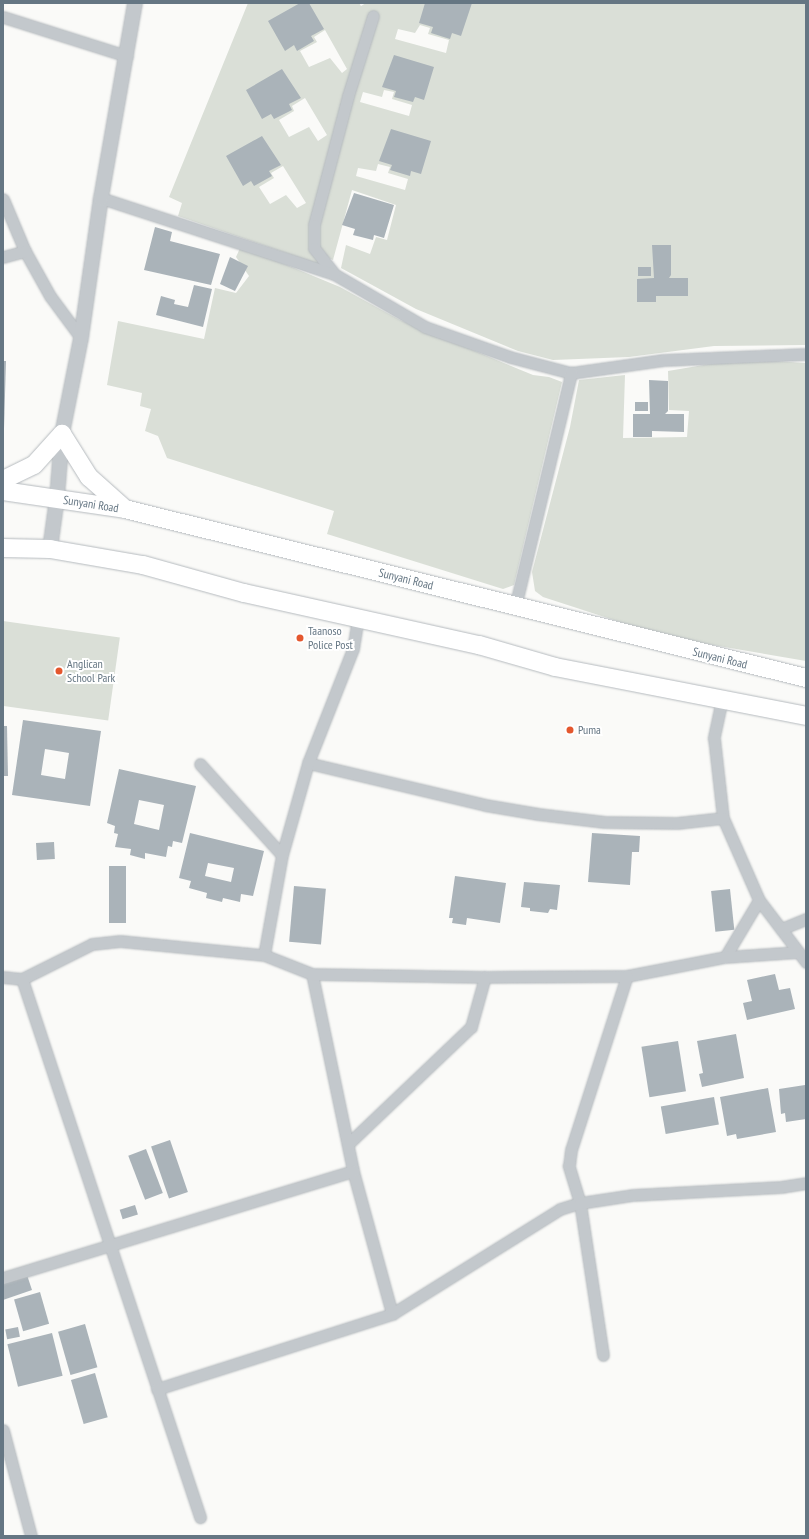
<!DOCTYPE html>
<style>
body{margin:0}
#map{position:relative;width:809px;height:1539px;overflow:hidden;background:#fafaf8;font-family:"PT Sans Narrow",sans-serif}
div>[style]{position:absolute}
.green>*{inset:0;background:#dadfd7;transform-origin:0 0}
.building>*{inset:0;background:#aab3b9;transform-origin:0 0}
.roads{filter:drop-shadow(0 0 1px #b5babe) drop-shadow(0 0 1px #b5babe)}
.minor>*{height:11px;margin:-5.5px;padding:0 5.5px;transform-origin:5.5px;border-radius:5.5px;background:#c3c8cc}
.tertiary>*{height:14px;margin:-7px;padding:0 7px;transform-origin:7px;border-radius:7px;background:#c3c8cc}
.primary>*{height:18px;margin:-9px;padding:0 9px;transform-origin:9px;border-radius:9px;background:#fff}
.dots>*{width:11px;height:11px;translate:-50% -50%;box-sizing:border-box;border:2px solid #fff;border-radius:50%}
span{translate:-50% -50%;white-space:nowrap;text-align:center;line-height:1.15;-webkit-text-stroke:4px #fff;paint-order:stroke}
.street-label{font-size:12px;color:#657683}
.poi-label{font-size:12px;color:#657683}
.left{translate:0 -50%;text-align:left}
.frame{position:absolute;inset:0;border:4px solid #657683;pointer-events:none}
</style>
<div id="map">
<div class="green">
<i style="clip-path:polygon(evenodd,248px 3px,359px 3px,361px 6px,366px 3px,806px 3px,806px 345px,714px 346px,629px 357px,553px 360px,518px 351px,416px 309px,341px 268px,346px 245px,370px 254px,376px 237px,387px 240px,396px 205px,352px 190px,333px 260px,326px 257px,318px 264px,178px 216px,182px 203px,169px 197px,248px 3px,420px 25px,430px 28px,428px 34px,449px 40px,446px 53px,395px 39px,398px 29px,415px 33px,420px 25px,248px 3px,325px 30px,347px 69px,342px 73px,330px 58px,309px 67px,300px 51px,317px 42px,314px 37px,325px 30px,248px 3px,384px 90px,394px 92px,392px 99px,412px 105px,409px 116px,360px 102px,363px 92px,382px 97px,384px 90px,248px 3px,305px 98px,327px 135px,318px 141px,309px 127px,289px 137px,279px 120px,294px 111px,292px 106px,305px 98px,248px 3px,378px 164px,390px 167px,388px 173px,408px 179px,405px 190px,356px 176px,358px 168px,376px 171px,378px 164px,248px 3px,283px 166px,306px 203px,297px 208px,286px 195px,270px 204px,259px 187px,274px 178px,271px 173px,283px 166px)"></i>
<i style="clip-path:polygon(241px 246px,340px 287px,400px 320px,533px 375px,549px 377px,562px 382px,514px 585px,503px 589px,327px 534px,334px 511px,167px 458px,158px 436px,145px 431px,151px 409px,140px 406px,142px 393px,107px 385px,118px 321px,204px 339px,215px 288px,236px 293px,249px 276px,236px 257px)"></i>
<i style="clip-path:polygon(739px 359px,806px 363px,806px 661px,707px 644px,623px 623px,543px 597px,535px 591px,532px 572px,570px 427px,579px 380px,625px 375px,623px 438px,687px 437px,689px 411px,669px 410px,668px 371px)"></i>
<i style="left:3px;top:621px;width:118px;height:84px;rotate:8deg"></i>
</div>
<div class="building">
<i style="clip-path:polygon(300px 3px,309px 3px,324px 29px,311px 36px,314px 41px,297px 51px,294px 45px,285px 51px,268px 21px)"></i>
<i style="clip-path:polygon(425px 3px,472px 3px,461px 36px,452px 33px,450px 39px,431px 33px,433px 27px,419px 23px)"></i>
<i style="clip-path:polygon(394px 55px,434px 67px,424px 100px,415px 97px,413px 102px,394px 97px,396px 91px,382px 87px)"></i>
<i style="clip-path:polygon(282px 69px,301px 98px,289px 104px,292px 110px,274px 119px,271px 114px,262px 119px,246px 90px)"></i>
<i style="clip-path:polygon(391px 129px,431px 141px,421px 174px,411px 171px,410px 176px,390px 170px,392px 165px,379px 161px)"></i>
<i style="clip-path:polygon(262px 136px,281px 165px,269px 171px,272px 176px,254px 186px,251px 181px,243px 186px,226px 156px)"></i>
<i style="clip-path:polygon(354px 193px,394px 205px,384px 238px,374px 235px,373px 240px,353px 235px,355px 229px,342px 225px)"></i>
<i style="clip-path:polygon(155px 227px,172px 232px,170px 241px,220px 254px,211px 285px,144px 270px)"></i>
<i style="clip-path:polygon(652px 245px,671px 245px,671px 275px,669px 278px,688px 278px,688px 296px,656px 296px,656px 302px,637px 302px,637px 279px,654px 278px)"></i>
<i style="clip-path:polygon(230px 257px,248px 266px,235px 291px,220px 284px)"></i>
<i style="left:638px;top:267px;width:13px;height:9px"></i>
<i style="clip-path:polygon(194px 285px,212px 289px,203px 327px,156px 315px,161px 296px,175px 300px,174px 304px,188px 307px)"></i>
<i style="clip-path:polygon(3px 361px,6px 361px,4px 429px,3px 429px)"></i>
<i style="clip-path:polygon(649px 380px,668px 381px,668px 411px,665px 414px,684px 414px,684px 432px,652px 431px,652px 437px,633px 437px,633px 414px,650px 414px)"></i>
<i style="left:635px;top:402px;width:13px;height:9px"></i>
<i style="clip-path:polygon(evenodd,23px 720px,101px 731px,90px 806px,12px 795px,23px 720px,45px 749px,69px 753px,65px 779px,41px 775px,45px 749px)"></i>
<i style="clip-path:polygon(3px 726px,7px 726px,8px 776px,3px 776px)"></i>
<i style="clip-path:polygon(evenodd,119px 769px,196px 786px,182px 843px,173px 841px,172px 847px,168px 846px,166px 857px,145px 853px,145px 859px,130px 855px,131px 849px,115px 847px,118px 834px,114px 833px,115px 826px,107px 823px,119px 769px,139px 800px,164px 805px,159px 830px,134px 824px,139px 800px)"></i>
<i style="clip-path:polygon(evenodd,190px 833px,264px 851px,253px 896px,241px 894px,240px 902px,223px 898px,222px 902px,206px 898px,207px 893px,189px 888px,191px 881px,179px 878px,190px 833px,208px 863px,234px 868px,231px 882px,205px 876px,208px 863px)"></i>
<i style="clip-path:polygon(592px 833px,640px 836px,639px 852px,632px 852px,630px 885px,588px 882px)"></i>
<i style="left:54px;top:842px;width:17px;height:18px;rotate:87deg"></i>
<i style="left:109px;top:866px;width:17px;height:57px"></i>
<i style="clip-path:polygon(455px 876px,506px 883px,500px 923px,467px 918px,466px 925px,452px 923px,453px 918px,449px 918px)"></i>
<i style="clip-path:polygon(524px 882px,560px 885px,557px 910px,550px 909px,548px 913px,530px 911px,530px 908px,521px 907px)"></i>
<i style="left:294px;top:886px;width:32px;height:56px;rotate:5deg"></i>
<i style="left:730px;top:889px;width:41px;height:19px;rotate:84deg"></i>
<i style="clip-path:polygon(775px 974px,779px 990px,790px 988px,795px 1009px,747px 1020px,743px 1003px,752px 1001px,747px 980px)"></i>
<i style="clip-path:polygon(736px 1034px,744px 1078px,702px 1087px,699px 1074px,703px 1073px,697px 1041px)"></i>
<i style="left:678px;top:1041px;width:51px;height:37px;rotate:81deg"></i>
<i style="clip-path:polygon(805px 1085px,806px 1119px,786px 1122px,785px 1113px,781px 1114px,779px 1089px)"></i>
<i style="clip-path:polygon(768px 1088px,776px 1132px,737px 1139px,736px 1134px,727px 1136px,720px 1097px)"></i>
<i style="left:714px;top:1097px;width:28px;height:54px;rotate:80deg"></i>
<i style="left:170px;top:1140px;width:55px;height:20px;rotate:71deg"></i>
<i style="left:146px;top:1149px;width:47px;height:19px;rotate:69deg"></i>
<i style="left:135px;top:1205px;width:10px;height:16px;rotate:73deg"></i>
<i style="clip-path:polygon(27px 1275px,32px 1290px,3px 1300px,3px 1284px)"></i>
<i style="left:40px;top:1292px;width:33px;height:27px;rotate:74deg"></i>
<i style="left:85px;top:1324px;width:45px;height:28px;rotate:74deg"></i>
<i style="left:18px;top:1327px;width:10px;height:13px;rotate:79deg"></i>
<i style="left:52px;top:1333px;width:44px;height:46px;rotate:76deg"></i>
<i style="left:95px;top:1373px;width:46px;height:25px;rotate:74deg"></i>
</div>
<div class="roads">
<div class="minor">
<i style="left:373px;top:16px;width:84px;rotate:107.4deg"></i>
<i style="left:348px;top:96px;width:133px;rotate:104.8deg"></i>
<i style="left:314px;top:225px;width:23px;rotate:90deg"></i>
<i style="left:314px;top:248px;width:33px;rotate:52deg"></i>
<i style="left:334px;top:274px;width:105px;rotate:30.2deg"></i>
<i style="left:425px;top:327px;width:90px;rotate:19.4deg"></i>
<i style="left:510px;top:357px;width:63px;rotate:14.7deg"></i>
<i style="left:571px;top:373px;width:93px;rotate:-8deg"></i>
<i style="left:663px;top:360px;width:143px;rotate:-2.4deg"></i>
<i style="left:3px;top:17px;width:130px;rotate:17.5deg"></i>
<i style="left:101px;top:198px;width:245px;rotate:18.1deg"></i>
<i style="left:3px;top:199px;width:56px;rotate:67.1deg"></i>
<i style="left:25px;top:251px;width:51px;rotate:60.9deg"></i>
<i style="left:50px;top:296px;width:52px;rotate:53.6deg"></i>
<i style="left:3px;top:257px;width:23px;rotate:-15deg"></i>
<i style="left:515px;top:607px;width:241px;rotate:-76.5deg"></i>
<i style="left:722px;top:699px;width:40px;rotate:102deg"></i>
<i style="left:714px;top:738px;width:81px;rotate:83.6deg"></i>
<i style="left:723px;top:818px;width:90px;rotate:66.3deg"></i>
<i style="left:759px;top:900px;width:78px;rotate:52.8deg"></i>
<i style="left:308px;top:763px;width:182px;rotate:13.3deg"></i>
<i style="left:485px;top:805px;width:54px;rotate:9.6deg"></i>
<i style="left:538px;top:814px;width:67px;rotate:6.8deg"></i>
<i style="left:605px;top:822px;width:72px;rotate:0.8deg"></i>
<i style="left:677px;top:823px;width:46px;rotate:-6.2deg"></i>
<i style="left:200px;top:764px;width:122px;rotate:48deg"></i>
<i style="left:781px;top:929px;width:27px;rotate:-22deg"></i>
<i style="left:264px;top:955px;width:102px;rotate:-79.8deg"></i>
<i style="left:282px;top:855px;width:96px;rotate:-74.2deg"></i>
<i style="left:308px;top:763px;width:123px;rotate:-68.5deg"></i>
<i style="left:353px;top:649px;width:30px;rotate:-81deg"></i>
<i style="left:725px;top:957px;width:66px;rotate:-59.2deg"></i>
<i style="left:312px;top:974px;width:201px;rotate:78.2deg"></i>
<i style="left:353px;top:1171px;width:148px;rotate:74.7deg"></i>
<i style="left:3px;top:977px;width:19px;rotate:6deg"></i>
<i style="left:22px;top:979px;width:78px;rotate:-26.6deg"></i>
<i style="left:92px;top:944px;width:28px;rotate:-6deg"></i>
<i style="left:120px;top:941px;width:145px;rotate:5.6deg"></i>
<i style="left:264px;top:955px;width:52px;rotate:21.6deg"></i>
<i style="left:312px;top:974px;width:173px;rotate:1deg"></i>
<i style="left:485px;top:977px;width:142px;rotate:-0.4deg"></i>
<i style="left:627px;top:976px;width:100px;rotate:-11deg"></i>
<i style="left:725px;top:957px;width:73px;rotate:-3.9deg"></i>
<i style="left:22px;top:979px;width:567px;rotate:71.69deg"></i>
<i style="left:348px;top:1144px;width:170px;rotate:-43.6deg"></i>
<i style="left:471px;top:1027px;width:52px;rotate:-74.4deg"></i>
<i style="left:3px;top:1278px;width:366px;rotate:-17deg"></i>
<i style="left:603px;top:1355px;width:154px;rotate:-98.6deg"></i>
<i style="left:580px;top:1203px;width:39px;rotate:-107deg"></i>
<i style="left:569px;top:1166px;width:16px;rotate:-83deg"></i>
<i style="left:571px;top:1150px;width:183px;rotate:-72.2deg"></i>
<i style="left:157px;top:1389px;width:247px;rotate:-17.7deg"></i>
<i style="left:392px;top:1314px;width:198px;rotate:-32deg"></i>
<i style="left:560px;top:1209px;width:21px;rotate:-17deg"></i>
<i style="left:580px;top:1203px;width:54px;rotate:-8.6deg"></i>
<i style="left:633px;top:1195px;width:148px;rotate:-3.1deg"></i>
<i style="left:781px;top:1187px;width:25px;rotate:-9deg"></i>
<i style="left:3px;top:1430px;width:110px;rotate:75.2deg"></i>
</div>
<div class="tertiary">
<i style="left:50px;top:549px;width:51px;rotate:-82.2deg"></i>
<i style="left:57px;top:498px;width:64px;rotate:-85.5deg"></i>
<i style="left:62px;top:434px;width:98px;rotate:-78.8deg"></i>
<i style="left:81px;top:338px;width:141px;rotate:-81.9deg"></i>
<i style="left:101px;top:198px;width:198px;rotate:-80.1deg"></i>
</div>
<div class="primary">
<i style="left:3px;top:480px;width:34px;rotate:-26deg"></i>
<i style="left:34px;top:465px;width:42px;rotate:-47.9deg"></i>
<i style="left:62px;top:434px;width:51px;rotate:57.9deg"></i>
<i style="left:89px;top:477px;width:48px;rotate:41.6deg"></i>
<i style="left:3px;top:491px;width:123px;rotate:8.4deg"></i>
<i style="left:125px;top:509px;width:702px;rotate:13.94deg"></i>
<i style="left:3px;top:548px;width:47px;rotate:1.2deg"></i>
<i style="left:50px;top:549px;width:94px;rotate:9.8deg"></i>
<i style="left:143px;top:565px;width:105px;rotate:15.5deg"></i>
<i style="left:244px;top:593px;width:241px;rotate:12.5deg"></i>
<i style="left:479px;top:645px;width:79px;rotate:16.1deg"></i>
<i style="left:555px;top:667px;width:256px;rotate:11deg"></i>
</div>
</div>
<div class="dots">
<i style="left:300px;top:638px;background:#e4572e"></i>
<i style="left:59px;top:671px;background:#e4572e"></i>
<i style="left:570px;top:730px;background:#e4572e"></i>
</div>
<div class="street-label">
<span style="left:91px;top:504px;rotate:9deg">Sunyani Road</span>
<span style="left:406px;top:579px;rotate:14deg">Sunyani Road</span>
<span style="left:720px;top:658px;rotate:14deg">Sunyani Road</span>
</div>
<div class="poi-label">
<span class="left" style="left:308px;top:638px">Taanoso<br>Police Post</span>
<span class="left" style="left:67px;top:671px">Anglican<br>School Park</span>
<span class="left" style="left:578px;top:730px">Puma</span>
</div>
<div class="frame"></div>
</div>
